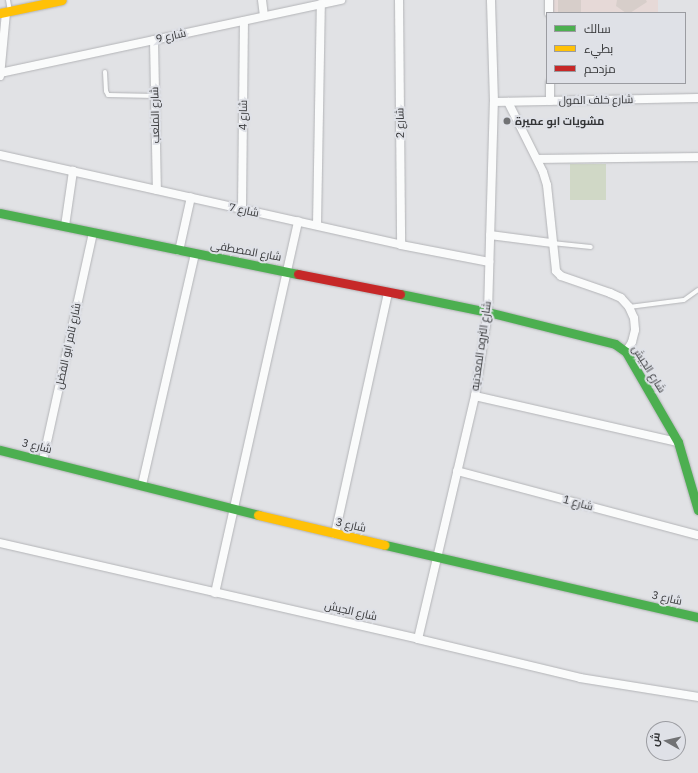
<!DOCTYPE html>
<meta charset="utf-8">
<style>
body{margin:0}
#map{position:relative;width:698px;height:773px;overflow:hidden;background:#e1e2e5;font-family:"IBM Plex Sans",Cairo,sans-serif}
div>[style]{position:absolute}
.commercial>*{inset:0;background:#e6d9d7;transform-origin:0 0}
.green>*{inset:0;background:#d0d8c6;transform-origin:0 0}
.building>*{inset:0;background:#d7ceca;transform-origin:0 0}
.roads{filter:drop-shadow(0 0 1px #b3b4b7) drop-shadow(0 0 1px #b3b4b7)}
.lane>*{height:4px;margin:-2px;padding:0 2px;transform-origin:2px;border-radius:2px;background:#fafbfb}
.street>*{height:8px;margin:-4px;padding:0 4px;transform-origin:4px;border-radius:4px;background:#fafbfb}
.fast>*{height:9px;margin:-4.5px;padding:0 4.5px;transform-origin:4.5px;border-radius:4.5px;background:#4caf50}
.slow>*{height:9px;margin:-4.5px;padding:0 4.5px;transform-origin:4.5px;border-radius:4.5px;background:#ffc107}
.jam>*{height:9px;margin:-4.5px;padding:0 4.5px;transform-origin:4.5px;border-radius:4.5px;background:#c62828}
.dots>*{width:11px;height:11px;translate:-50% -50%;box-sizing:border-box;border:2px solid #dfe1e7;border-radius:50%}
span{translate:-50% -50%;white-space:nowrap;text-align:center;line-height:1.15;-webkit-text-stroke:4px #dfe1e7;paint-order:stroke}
.street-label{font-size:11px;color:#343537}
.poi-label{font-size:11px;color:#343537;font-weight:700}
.left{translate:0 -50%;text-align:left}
.legend{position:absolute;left:546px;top:12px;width:140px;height:72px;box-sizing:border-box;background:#dfe1e7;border:1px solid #9b9ca1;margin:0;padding:5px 7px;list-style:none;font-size:12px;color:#343537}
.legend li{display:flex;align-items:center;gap:8px;height:20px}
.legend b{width:20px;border:1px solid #9b9ca1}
.north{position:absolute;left:646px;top:721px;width:40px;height:40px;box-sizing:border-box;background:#dfe1e7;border:1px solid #9b9ca1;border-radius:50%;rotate:278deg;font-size:11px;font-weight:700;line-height:16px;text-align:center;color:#343537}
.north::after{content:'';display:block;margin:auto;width:14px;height:18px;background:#717274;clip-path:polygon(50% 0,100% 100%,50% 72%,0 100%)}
</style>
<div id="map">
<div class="commercial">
<i style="left:551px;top:0;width:107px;height:13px"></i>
</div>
<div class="green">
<i style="left:606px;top:164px;width:36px;height:36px;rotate:90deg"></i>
</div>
<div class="building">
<i style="left:558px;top:0;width:23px;height:13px"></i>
<i style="clip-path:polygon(617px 0,646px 0,647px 2px,630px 13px,626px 13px,616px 6px)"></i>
</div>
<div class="roads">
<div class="lane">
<i style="left:8px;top:0;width:11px;rotate:80deg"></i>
<i style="left:105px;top:72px;width:19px;rotate:87deg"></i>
<i style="left:106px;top:91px;width:4px;rotate:63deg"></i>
<i style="left:108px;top:95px;width:47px;rotate:1.2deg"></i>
<i style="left:552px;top:243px;width:39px;rotate:6deg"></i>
<i style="left:629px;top:307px;width:55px;rotate:-7.3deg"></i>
<i style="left:684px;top:300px;width:17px;rotate:-36deg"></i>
</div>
<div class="street">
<i style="left:262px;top:0;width:16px;rotate:83deg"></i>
<i style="left:399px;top:0;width:245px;rotate:89.5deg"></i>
<i style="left:549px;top:0;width:13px;rotate:90deg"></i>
<i style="left:154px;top:40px;width:150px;rotate:88.9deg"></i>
<i style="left:0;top:73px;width:349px;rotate:-12.1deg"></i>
<i style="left:0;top:76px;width:64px;rotate:-84.6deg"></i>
<i style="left:550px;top:83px;width:18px;rotate:90deg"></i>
<i style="left:494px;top:102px;width:204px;rotate:-1.1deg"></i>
<i style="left:508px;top:102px;width:78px;rotate:63.4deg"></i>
<i style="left:543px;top:172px;width:14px;rotate:73deg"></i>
<i style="left:547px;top:185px;width:86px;rotate:84deg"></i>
<i style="left:556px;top:271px;width:7px;rotate:45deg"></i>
<i style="left:561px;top:276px;width:52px;rotate:19.1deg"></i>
<i style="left:610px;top:293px;width:12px;rotate:24deg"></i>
<i style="left:621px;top:298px;width:12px;rotate:48deg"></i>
<i style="left:629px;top:307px;width:12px;rotate:66deg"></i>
<i style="left:634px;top:318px;width:12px;rotate:85deg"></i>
<i style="left:635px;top:330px;width:12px;rotate:104deg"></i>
<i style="left:632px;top:342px;width:12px;rotate:121deg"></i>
<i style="left:0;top:155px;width:411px;rotate:12.6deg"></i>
<i style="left:401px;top:245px;width:90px;rotate:10.9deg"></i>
<i style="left:538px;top:159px;width:160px;rotate:-0.7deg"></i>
<i style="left:242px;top:209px;width:188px;rotate:-89.4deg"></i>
<i style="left:317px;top:225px;width:221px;rotate:-89deg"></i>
<i style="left:65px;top:226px;width:56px;rotate:-81.7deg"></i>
<i style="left:490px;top:235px;width:63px;rotate:7.4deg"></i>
<i style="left:179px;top:251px;width:55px;rotate:-77.5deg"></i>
<i style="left:475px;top:396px;width:208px;rotate:12.8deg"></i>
<i style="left:43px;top:460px;width:233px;rotate:-77.6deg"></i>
<i style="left:457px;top:471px;width:249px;rotate:14.9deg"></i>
<i style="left:142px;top:485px;width:237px;rotate:-77.1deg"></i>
<i style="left:335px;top:534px;width:247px;rotate:-77.6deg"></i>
<i style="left:0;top:543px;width:429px;rotate:12.9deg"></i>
<i style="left:418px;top:639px;width:167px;rotate:13.5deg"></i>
<i style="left:580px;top:678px;width:120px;rotate:9.1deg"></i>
<i style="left:215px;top:593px;width:381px;rotate:-77.4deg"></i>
<i style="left:418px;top:639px;width:250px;rotate:-76.8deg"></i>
<i style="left:475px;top:396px;width:85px;rotate:-81.2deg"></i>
<i style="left:488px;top:312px;width:210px;rotate:-88.4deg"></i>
<i style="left:494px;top:102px;width:102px;rotate:-91.7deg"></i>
</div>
<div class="fast">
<i style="left:0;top:213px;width:304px;rotate:11.6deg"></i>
<i style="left:400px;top:294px;width:90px;rotate:11.6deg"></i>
<i style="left:488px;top:312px;width:131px;rotate:14.1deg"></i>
<i style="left:615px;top:344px;width:14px;rotate:36deg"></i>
<i style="left:626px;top:352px;width:104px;rotate:60deg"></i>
<i style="left:678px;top:442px;width:71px;rotate:73.6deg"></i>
<i style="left:0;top:450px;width:266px;rotate:14.1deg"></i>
<i style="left:385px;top:545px;width:321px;rotate:13deg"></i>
</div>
<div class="slow">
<i style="left:0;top:13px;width:63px;rotate:-11.8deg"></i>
<i style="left:258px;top:515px;width:130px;rotate:13.3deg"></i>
</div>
<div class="jam">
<i style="left:298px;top:274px;width:104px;rotate:11.1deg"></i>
</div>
</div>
<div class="dots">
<i style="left:507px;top:121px;background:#717274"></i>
</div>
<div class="street-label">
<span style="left:171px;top:36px;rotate:-12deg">شارع 9</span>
<span style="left:596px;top:100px;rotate:-1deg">شارع خلف المول</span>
<span style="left:155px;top:115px;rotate:-91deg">شارع الملعب</span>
<span style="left:243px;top:115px;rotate:-89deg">شارع 4</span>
<span style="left:400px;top:123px;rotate:-91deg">شارع 2</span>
<span style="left:244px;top:210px;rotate:12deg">شارع 7</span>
<span style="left:246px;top:251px;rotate:10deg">شارع المصطفى</span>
<span style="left:68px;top:346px;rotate:-78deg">شارع تامر ابو الفضل</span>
<span style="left:481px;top:346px;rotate:-82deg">شارع الثروه المعدنيه</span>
<span style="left:649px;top:369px;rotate:58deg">شارع الجيش</span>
<span style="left:37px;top:446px;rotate:14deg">شارع 3</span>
<span style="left:578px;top:503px;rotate:15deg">شارع 1</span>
<span style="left:351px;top:525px;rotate:13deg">شارع 3</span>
<span style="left:667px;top:598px;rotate:13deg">شارع 3</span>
<span style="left:351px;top:611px;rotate:13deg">شارع الجيش</span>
</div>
<div class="poi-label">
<span class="left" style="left:515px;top:121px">مشويات ابو عميرة</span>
</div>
<ul class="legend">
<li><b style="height:5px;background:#4caf50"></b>سالك</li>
<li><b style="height:5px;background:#ffc107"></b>بطيء</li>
<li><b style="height:5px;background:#c62828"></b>مزدحم</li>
</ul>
<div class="north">ش</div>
</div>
